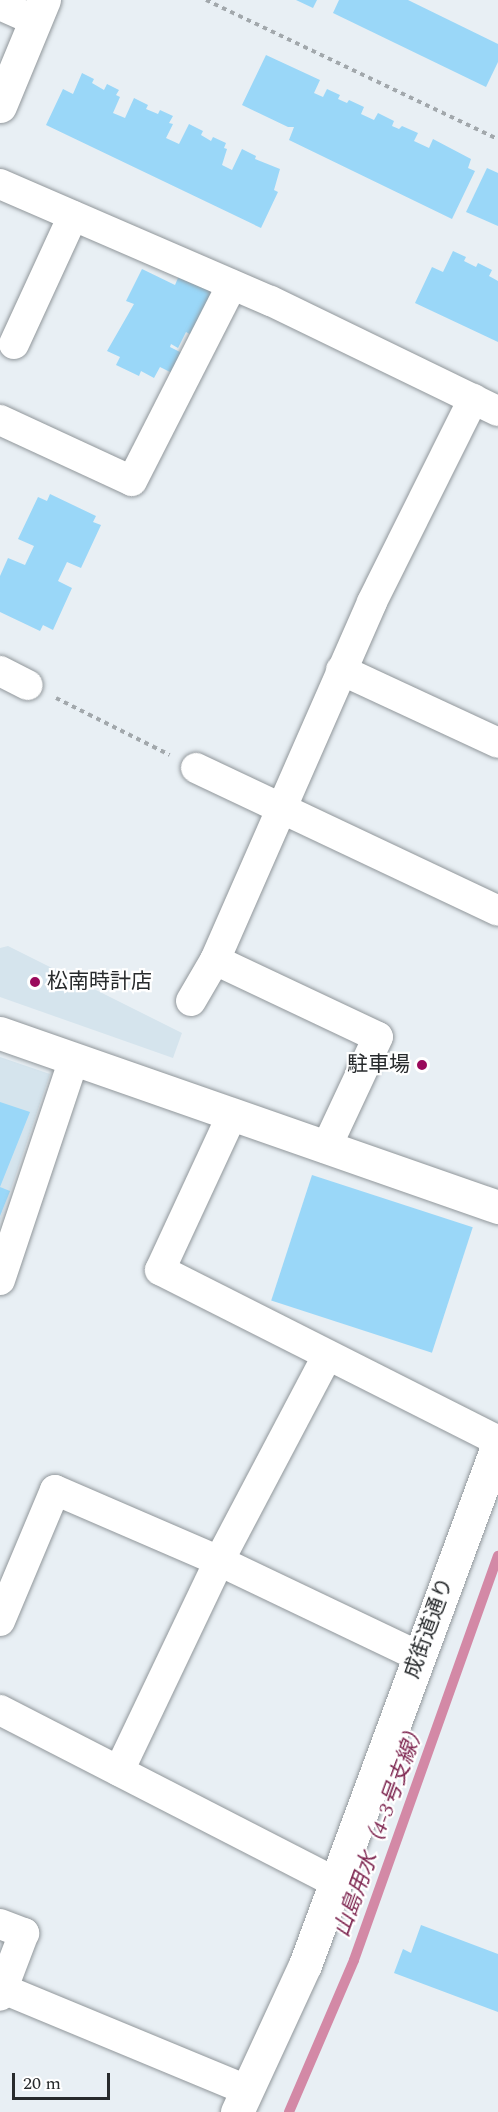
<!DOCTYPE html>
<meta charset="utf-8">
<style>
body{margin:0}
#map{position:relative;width:498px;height:2112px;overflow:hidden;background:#e8eff4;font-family:Spectral,"Noto Sans JP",serif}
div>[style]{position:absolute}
.built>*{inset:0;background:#d5e4ed}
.stream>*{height:10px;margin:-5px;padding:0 5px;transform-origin:5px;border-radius:5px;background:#d389a6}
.building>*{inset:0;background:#9ad7f8;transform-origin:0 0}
.path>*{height:4px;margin-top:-2px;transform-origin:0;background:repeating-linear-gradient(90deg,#a2a8ac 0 4.5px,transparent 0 9px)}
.roads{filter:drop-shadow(0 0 2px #91979b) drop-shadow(0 0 2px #91979b)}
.minor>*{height:30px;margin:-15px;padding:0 15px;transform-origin:15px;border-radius:15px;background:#fff}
.tertiary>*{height:33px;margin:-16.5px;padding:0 16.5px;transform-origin:16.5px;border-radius:16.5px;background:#fff}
.dots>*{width:16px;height:16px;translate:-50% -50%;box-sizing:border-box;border:3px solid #fff;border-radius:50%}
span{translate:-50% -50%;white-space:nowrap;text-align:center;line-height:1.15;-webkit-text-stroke:4.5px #fff;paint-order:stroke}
.poi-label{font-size:21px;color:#272a2c}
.left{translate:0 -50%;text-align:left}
.right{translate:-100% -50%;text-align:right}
.street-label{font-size:21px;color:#272a2c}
.water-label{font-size:22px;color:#7e2751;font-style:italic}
.scale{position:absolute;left:12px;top:2073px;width:98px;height:27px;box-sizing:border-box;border:3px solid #272a2c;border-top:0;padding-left:8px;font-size:18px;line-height:21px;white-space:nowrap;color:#272a2c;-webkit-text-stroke:4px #fff;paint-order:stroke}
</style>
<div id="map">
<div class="built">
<i style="clip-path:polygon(8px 946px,182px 1033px,173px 1058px,0 997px,0 948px)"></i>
<i style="clip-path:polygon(0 1057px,50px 1074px,0 1222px)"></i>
</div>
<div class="stream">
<i style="left:289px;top:2112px;width:165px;rotate:-66.8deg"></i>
<i style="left:354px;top:1960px;width:429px;rotate:-70.4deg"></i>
</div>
<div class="building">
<i style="clip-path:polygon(296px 0,317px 0,313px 8px)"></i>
<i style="clip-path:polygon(339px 0,408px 0,498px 44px,498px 62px,486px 87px,333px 13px)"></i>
<i style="clip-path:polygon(266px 55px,320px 80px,314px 93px,323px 97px,327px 89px,340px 95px,338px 99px,347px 103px,349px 100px,364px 107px,361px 114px,374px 120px,378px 113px,394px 121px,392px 126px,399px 129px,402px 126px,418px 133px,414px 141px,429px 148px,433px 139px,471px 159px,468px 168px,475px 171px,452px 219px,289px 140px,294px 127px,288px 127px,242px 105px)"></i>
<i style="clip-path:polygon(82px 73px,94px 79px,92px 83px,104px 90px,107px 84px,119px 90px,116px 95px,120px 97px,113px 113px,125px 118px,134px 98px,148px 105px,146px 109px,158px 114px,160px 110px,173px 116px,169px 123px,173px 124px,166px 138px,179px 144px,189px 124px,203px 131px,201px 135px,211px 141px,213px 137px,226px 143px,224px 148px,227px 149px,222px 165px,232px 170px,242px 149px,256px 156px,255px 159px,280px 169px,274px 190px,278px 192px,261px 228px,46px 125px,63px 89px,73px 94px)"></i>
<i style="clip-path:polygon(487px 168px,498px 173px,498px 226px,466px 212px)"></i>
<i style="clip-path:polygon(453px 251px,466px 257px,464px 261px,476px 267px,478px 263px,492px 270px,489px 276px,498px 281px,498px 342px,415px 303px,432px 267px,443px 272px)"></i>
<i style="clip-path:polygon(142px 269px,175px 285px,181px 271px,219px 290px,195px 337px,186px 332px,178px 348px,171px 344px,170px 347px,184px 354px,174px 374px,160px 367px,154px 378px,141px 371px,139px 376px,116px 365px,120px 357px,107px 351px,134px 304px,126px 301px)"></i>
<i style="clip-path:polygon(50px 494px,96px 516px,93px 522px,101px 525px,81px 568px,67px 562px,58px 581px,72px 588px,53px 630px,43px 625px,40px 631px,0 612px,0 576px,8px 558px,25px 565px,34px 546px,18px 539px,38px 497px,47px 501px)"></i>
<i style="clip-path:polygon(0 1102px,30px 1112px,0 1187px)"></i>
<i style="left:312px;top:1175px;width:169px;height:132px;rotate:18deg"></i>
<i style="clip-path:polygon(0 1187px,10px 1191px,0 1216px)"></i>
<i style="clip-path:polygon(421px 1925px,498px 1954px,498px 2012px,394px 1973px,403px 1949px,411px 1953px)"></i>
</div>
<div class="path">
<i style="left:206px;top:0;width:323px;rotate:25.5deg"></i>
<i style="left:56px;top:698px;width:127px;rotate:26.6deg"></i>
</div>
<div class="roads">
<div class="minor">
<i style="left:0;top:5px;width:39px;rotate:24deg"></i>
<i style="left:0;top:184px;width:295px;rotate:23.4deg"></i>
<i style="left:271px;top:301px;width:252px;rotate:25.9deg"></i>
<i style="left:14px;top:344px;width:141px;rotate:-65.3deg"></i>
<i style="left:0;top:420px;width:145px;rotate:24.8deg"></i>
<i style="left:132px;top:481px;width:220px;rotate:-63deg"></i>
<i style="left:341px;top:670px;width:173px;rotate:24.9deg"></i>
<i style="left:0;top:671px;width:31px;rotate:27deg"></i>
<i style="left:196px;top:768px;width:334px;rotate:25.3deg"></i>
<i style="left:215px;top:960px;width:180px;rotate:25.3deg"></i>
<i style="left:378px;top:1037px;width:123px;rotate:115.1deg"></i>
<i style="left:191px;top:1001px;width:48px;rotate:-59.7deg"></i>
<i style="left:215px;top:960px;width:391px;rotate:-66.3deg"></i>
<i style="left:372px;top:602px;width:227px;rotate:-63.5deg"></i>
<i style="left:232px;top:1115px;width:171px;rotate:114.9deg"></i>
<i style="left:160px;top:1270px;width:379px;rotate:26.8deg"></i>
<i style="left:0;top:1280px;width:233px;rotate:-71.5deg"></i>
<i style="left:0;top:1621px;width:142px;rotate:-67.2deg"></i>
<i style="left:55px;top:1490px;width:179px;rotate:23.4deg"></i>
<i style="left:219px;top:1561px;width:221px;rotate:25.5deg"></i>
<i style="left:0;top:1710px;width:377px;rotate:27.2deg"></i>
<i style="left:119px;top:1771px;width:233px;rotate:-64.5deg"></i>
<i style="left:219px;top:1561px;width:232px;rotate:-62.2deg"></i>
<i style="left:0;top:1924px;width:26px;rotate:21deg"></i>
<i style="left:24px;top:1933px;width:67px;rotate:110.9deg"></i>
<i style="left:3px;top:1989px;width:264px;rotate:22.5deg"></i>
</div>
<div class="tertiary">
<i style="left:0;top:106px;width:115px;rotate:-67.5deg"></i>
<i style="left:0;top:1033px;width:528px;rotate:19.26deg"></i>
<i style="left:237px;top:2112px;width:162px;rotate:-65.2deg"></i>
<i style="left:305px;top:1965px;width:556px;rotate:-69.67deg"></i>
</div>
</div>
<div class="dots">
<i style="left:35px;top:982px;background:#9a0a5c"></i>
<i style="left:422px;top:1065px;background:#9a0a5c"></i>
</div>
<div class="poi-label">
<span class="left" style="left:47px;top:982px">松南時計店</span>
<span class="right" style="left:410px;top:1065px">駐車場</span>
</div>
<div class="street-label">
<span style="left:429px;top:1628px;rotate:-70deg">成街道通り</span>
</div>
<div class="water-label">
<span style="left:380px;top:1829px;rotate:-70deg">山島用水（4-3号支線）</span>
</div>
<div class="scale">20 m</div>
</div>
